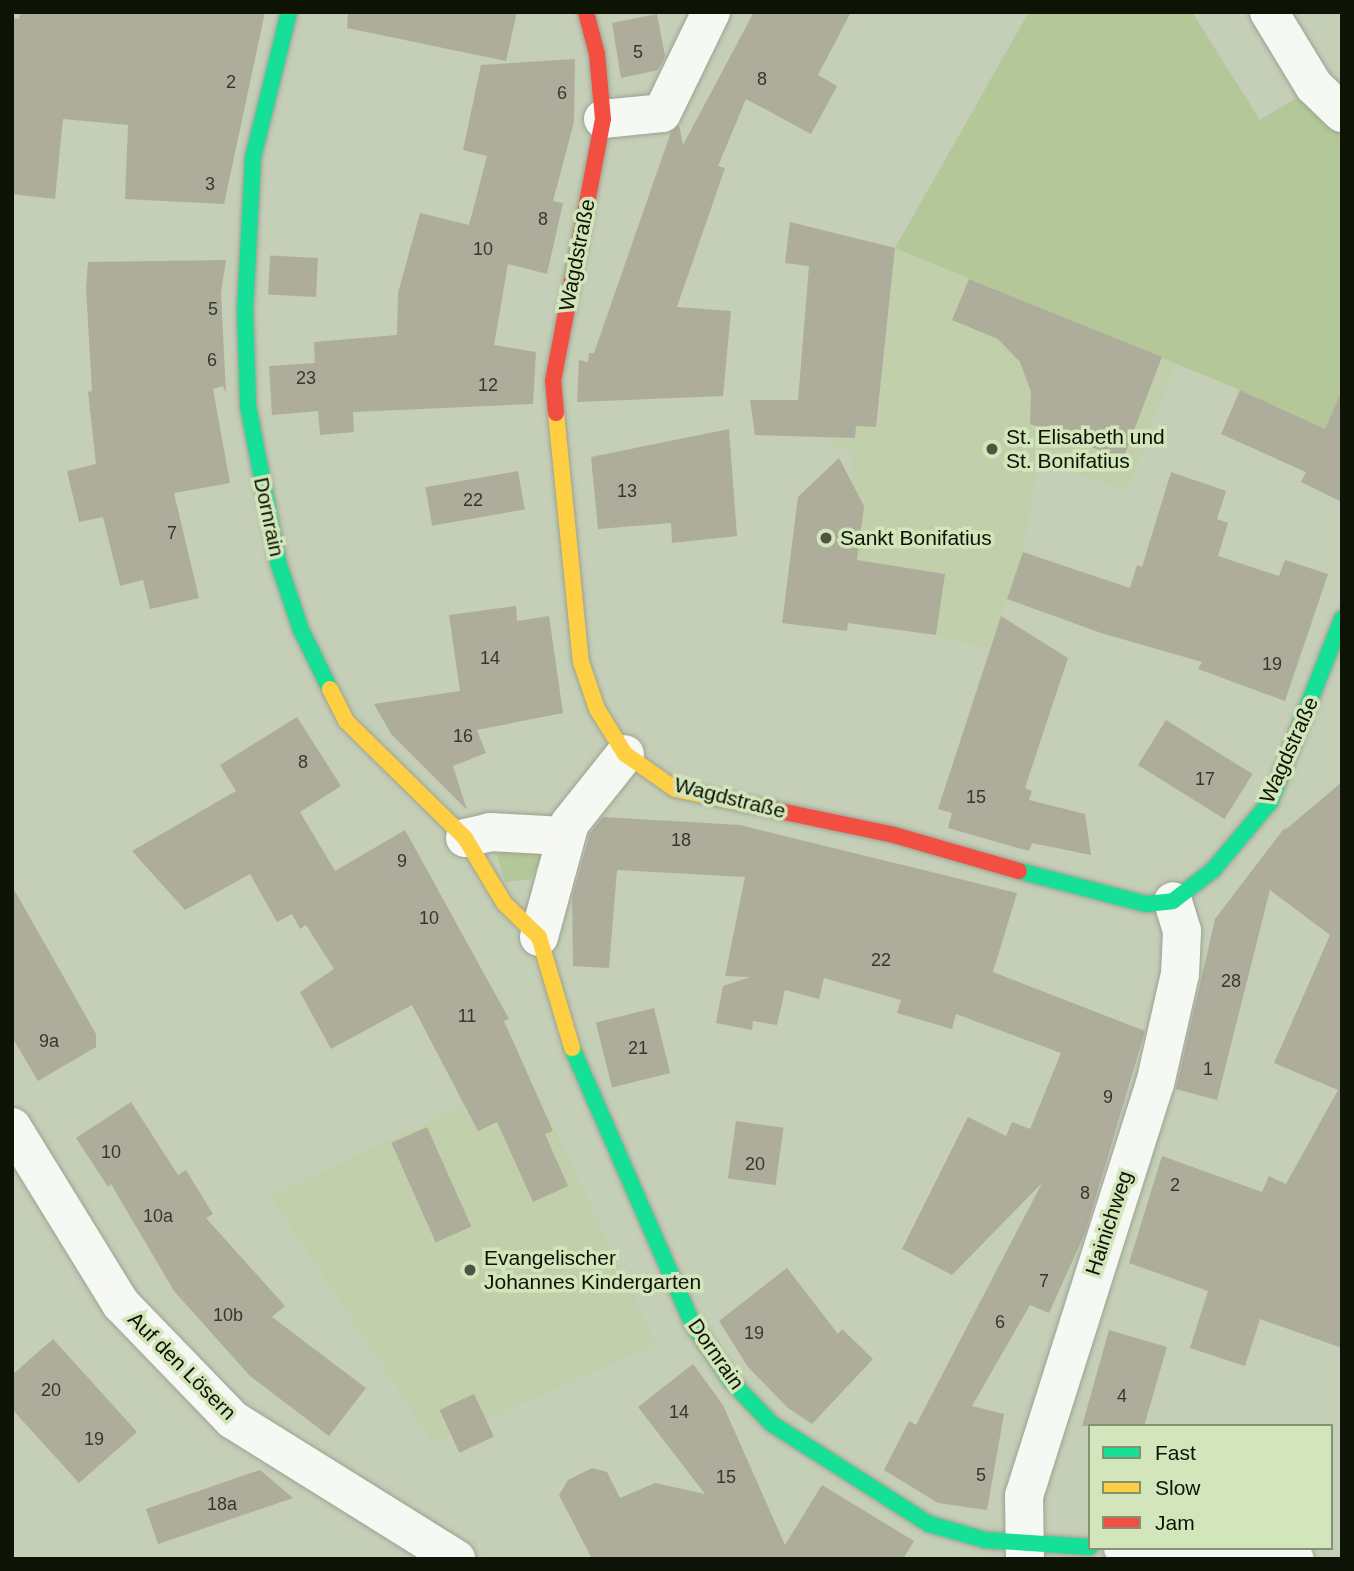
<!DOCTYPE html>
<meta charset="utf-8">
<style>
body{margin:0}
#map{position:relative;width:1354px;height:1571px;overflow:hidden;background:#c5ceb7;font-family:Helvetica,sans-serif}
div>[style]{position:absolute}
.built>*{inset:0;background:#c1d0aa}
.green>*{inset:0;background:#b4c798}
.building>*{inset:0;background:#aeac9b;transform-origin:0 0}
.roads{filter:drop-shadow(0 0 2px #9ca391) drop-shadow(0 0 2px #9ca391)}
.street>*{height:38px;margin:-19px;padding:0 19px;transform-origin:19px;border-radius:19px;background:#f6f8f4}
.fast>*{height:16px;margin:-8px;padding:0 8px;transform-origin:8px;border-radius:8px;background:#16e098}
.slow>*{height:16px;margin:-8px;padding:0 8px;transform-origin:8px;border-radius:8px;background:#ffcf43}
.jam>*{height:16px;margin:-8px;padding:0 8px;transform-origin:8px;border-radius:8px;background:#f24e42}
.dots>*{width:19px;height:19px;translate:-50% -50%;box-sizing:border-box;border:4px solid #d3e5ba;border-radius:50%}
span{translate:-50% -50%;white-space:nowrap;text-align:center;line-height:1.15;-webkit-text-stroke:7px #d3e5ba;paint-order:stroke}
.number-label{font-size:18px;color:#35392a}
.number-label span{-webkit-text-stroke-width:0}
.street-label{font-size:21px;color:#0d1305}
.poi-label{font-size:21px;color:#0d1305}
.left{translate:0 -50%;text-align:left}
.frame{position:absolute;inset:0;border:14px solid #0d1305;pointer-events:none}
.legend{position:absolute;left:1088px;top:1424px;width:245px;height:126px;box-sizing:border-box;background:#d3e5ba;border:2px solid #849172;margin:0;padding:9px 12px;list-style:none;font-size:21px;color:#0d1305}
.legend li{display:flex;align-items:center;gap:14px;height:35px}
.legend b{width:35px;border:2px solid #849172}
</style>
<div id="map">
<div class="built">
<i style="clip-path:polygon(895px 248px,1176px 363px,1127px 490px,1038px 461px,1023px 552px,990px 650px,936px 635px,945px 574px,902px 567px,855px 570px,850px 478px,853px 451px,830px 448px,833px 426px,877px 426px)"></i>
<i style="clip-path:polygon(529px 1074px,656px 1344px,433px 1443px,271px 1196px)"></i>
</div>
<div class="green">
<i style="clip-path:polygon(1029px 12px,1192px 12px,1260px 120px,1300px 96px,1342px 135px,1342px 437px,1240px 390px,895px 248px)"></i>
<i style="clip-path:polygon(506px 848px,541px 848px,542px 858px,531px 879px,505px 882px,496px 852px)"></i>
</div>
<div class="building">
<i style="clip-path:polygon(20px 12px,265px 12px,224px 204px,125px 199px,128px 125px,63px 119px,55px 199px,12px 194px,12px 18px,19px 19px)"></i>
<i style="clip-path:polygon(348px 12px,517px 12px,506px 61px,347px 28px)"></i>
<i style="clip-path:polygon(754px 12px,851px 12px,818px 75px,837px 86px,811px 134px,746px 99px,718px 166px,725px 168px,677px 307px,731px 311px,723px 396px,577px 402px,579px 360px,588px 362px,589px 353px,594px 353px,671px 132px,679px 125px,683px 145px)"></i>
<i style="clip-path:polygon(657px 14px,665px 56px,658px 70px,621px 78px,612px 23px)"></i>
<i style="clip-path:polygon(575px 59px,574px 122px,553px 201px,563px 203px,547px 274px,508px 264px,494px 345px,536px 352px,533px 404px,353px 412px,354px 432px,320px 435px,318px 411px,272px 415px,269px 366px,315px 363px,314px 342px,397px 335px,398px 293px,420px 213px,469px 225px,487px 156px,463px 150px,481px 65px)"></i>
<i style="clip-path:polygon(790px 222px,895px 248px,876px 427px,856px 426px,855px 438px,755px 435px,750px 400px,798px 400px,809px 266px,785px 263px)"></i>
<i style="left:318px;top:258px;width:39px;height:48px;rotate:93deg"></i>
<i style="clip-path:polygon(226px 260px,221px 293px,226px 394px,223px 386px,213px 389px,230px 483px,174px 493px,199px 598px,150px 609px,143px 580px,120px 586px,103px 517px,79px 522px,67px 471px,96px 464px,88px 392px,92px 391px,86px 288px,88px 262px)"></i>
<i style="clip-path:polygon(969px 279px,1162px 357px,1123px 459px,1030px 424px,1031px 392px,1020px 362px,998px 339px,952px 320px)"></i>
<i style="clip-path:polygon(1240px 390px,1325px 429px,1342px 390px,1342px 502px,1301px 482px,1306px 472px,1221px 434px)"></i>
<i style="clip-path:polygon(729px 429px,737px 536px,672px 543px,671px 523px,598px 529px,591px 457px)"></i>
<i style="clip-path:polygon(839px 458px,864px 506px,857px 560px,945px 574px,936px 635px,848px 623px,847px 631px,782px 623px,798px 497px)"></i>
<i style="left:518px;top:471px;width:39px;height:94px;rotate:80deg"></i>
<i style="clip-path:polygon(1171px 472px,1226px 491px,1217px 519px,1228px 523px,1218px 556px,1279px 576px,1285px 560px,1328px 574px,1285px 701px,1198px 669px,1202px 662px,1101px 633px,1007px 599px,1023px 552px,1130px 588px,1137px 565px,1142px 567px)"></i>
<i style="clip-path:polygon(516px 606px,517px 621px,549px 616px,563px 713px,477px 730px,486px 753px,453px 766px,467px 810px,391px 734px,374px 704px,460px 691px,449px 615px)"></i>
<i style="clip-path:polygon(1001px 616px,1068px 658px,1025px 788px,1032px 791px,1029px 800px,1085px 814px,1091px 855px,1032px 843px,1029px 851px,948px 828px,952px 813px,938px 809px)"></i>
<i style="clip-path:polygon(297px 717px,341px 786px,300px 812px,335px 871px,405px 830px,509px 1019px,504px 1021px,553px 1131px,545px 1134px,568px 1186px,533px 1202px,497px 1122px,478px 1131px,412px 1005px,331px 1049px,300px 992px,334px 969px,306px 925px,300px 929px,292px 914px,277px 922px,250px 874px,185px 910px,132px 851px,236px 791px,220px 765px)"></i>
<i style="left:1166px;top:720px;width:102px;height:53px;rotate:32deg"></i>
<i style="clip-path:polygon(1342px 782px,1342px 1348px,1260px 1319px,1245px 1366px,1190px 1348px,1208px 1291px,1129px 1263px,1162px 1156px,1262px 1192px,1269px 1176px,1286px 1184px,1338px 1090px,1274px 1063px,1330px 935px,1270px 890px,1217px 1100px,1176px 1089px,1215px 919px,1286px 826px,1284px 831px)"></i>
<i style="clip-path:polygon(603px 817px,740px 825px,1017px 893px,993px 972px,1145px 1031px,1085px 1233px,1049px 1313px,1030px 1305px,972px 1406px,1004px 1414px,987px 1510px,938px 1503px,884px 1470px,909px 1421px,916px 1425px,1042px 1183px,952px 1275px,902px 1249px,968px 1117px,1006px 1136px,1012px 1122px,1030px 1129px,1061px 1053px,956px 1014px,952px 1029px,897px 1013px,901px 1000px,824px 978px,819px 999px,785px 990px,777px 1025px,753px 1021px,752px 1030px,716px 1023px,723px 986px,750px 977px,725px 976px,745px 877px,617px 870px,609px 968px,573px 966px,572px 898px,590px 833px)"></i>
<i style="clip-path:polygon(12px 886px,96px 1034px,96px 1047px,38px 1081px,12px 1037px)"></i>
<i style="left:654px;top:1008px;width:67px;height:60px;rotate:76deg"></i>
<i style="clip-path:polygon(131px 1102px,178px 1175px,186px 1170px,213px 1214px,206px 1218px,285px 1306px,272px 1317px,366px 1388px,329px 1436px,250px 1376px,174px 1291px,111px 1184px,108px 1187px,76px 1138px)"></i>
<i style="left:736px;top:1121px;width:48px;height:58px;rotate:8deg"></i>
<i style="left:427px;top:1127px;width:109px;height:39px;rotate:66deg"></i>
<i style="clip-path:polygon(787px 1268px,838px 1334px,842px 1329px,873px 1359px,812px 1424px,788px 1408px,748px 1367px,719px 1321px)"></i>
<i style="clip-path:polygon(1109px 1330px,1167px 1347px,1144px 1426px,1082px 1426px)"></i>
<i style="clip-path:polygon(53px 1339px,137px 1432px,79px 1483px,12px 1409px,12px 1375px)"></i>
<i style="clip-path:polygon(693px 1364px,723px 1405px,785px 1545px,822px 1485px,914px 1541px,903px 1559px,592px 1559px,559px 1495px,568px 1480px,592px 1468px,607px 1472px,620px 1498px,655px 1483px,705px 1494px,638px 1407px)"></i>
<i style="left:474px;top:1394px;width:47px;height:38px;rotate:65deg"></i>
<i style="clip-path:polygon(260px 1470px,293px 1498px,158px 1544px,146px 1509px)"></i>
</div>
<div class="roads">
<div class="street">
<i style="left:1269px;top:12px;width:87px;rotate:58.7deg"></i>
<i style="left:1314px;top:86px;width:39px;rotate:44deg"></i>
<i style="left:603px;top:119px;width:59px;rotate:-5.8deg"></i>
<i style="left:662px;top:113px;width:112px;rotate:-64.1deg"></i>
<i style="left:465px;top:838px;width:26px;rotate:-13deg"></i>
<i style="left:490px;top:832px;width:74px;rotate:3.1deg"></i>
<i style="left:539px;top:937px;width:118px;rotate:-74.8deg"></i>
<i style="left:570px;top:823px;width:88px;rotate:-51.4deg"></i>
<i style="left:12px;top:1127px;width:208px;rotate:58.4deg"></i>
<i style="left:121px;top:1304px;width:161px;rotate:46deg"></i>
<i style="left:233px;top:1420px;width:263px;rotate:31.9deg"></i>
<i style="left:1123px;top:1548px;width:172px;rotate:3.7deg"></i>
<i style="left:1025px;top:1559px;width:63px;rotate:-90.9deg"></i>
<i style="left:1024px;top:1496px;width:432px;rotate:-72.4deg"></i>
<i style="left:1155px;top:1084px;width:113px;rotate:-77.2deg"></i>
<i style="left:1180px;top:974px;width:43px;rotate:-87.3deg"></i>
<i style="left:1182px;top:931px;width:31px;rotate:-107deg"></i>
</div>
<div class="fast">
<i style="left:289px;top:12px;width:150px;rotate:103.9deg"></i>
<i style="left:253px;top:158px;width:151px;rotate:93deg"></i>
<i style="left:245px;top:309px;width:97px;rotate:88.2deg"></i>
<i style="left:248px;top:406px;width:162px;rotate:79deg"></i>
<i style="left:279px;top:565px;width:69px;rotate:71.3deg"></i>
<i style="left:301px;top:630px;width:66px;rotate:63.8deg"></i>
<i style="left:1019px;top:871px;width:131px;rotate:14.6deg"></i>
<i style="left:1146px;top:904px;width:27px;rotate:-6deg"></i>
<i style="left:1173px;top:901px;width:51px;rotate:-37.8deg"></i>
<i style="left:1213px;top:870px;width:89px;rotate:-50deg"></i>
<i style="left:1270px;top:802px;width:197px;rotate:-68.5deg"></i>
<i style="left:572px;top:1048px;width:300px;rotate:66.4deg"></i>
<i style="left:692px;top:1323px;width:70px;rotate:56.1deg"></i>
<i style="left:731px;top:1381px;width:59px;rotate:46.4deg"></i>
<i style="left:772px;top:1424px;width:186px;rotate:32.5deg"></i>
<i style="left:929px;top:1524px;width:58px;rotate:15.9deg"></i>
<i style="left:985px;top:1540px;width:105px;rotate:3.8deg"></i>
</div>
<div class="slow">
<i style="left:556px;top:413px;width:250px;rotate:84.3deg"></i>
<i style="left:581px;top:662px;width:50px;rotate:71.2deg"></i>
<i style="left:597px;top:709px;width:53px;rotate:58.1deg"></i>
<i style="left:625px;top:754px;width:61px;rotate:35deg"></i>
<i style="left:675px;top:789px;width:78px;rotate:11.9deg"></i>
<i style="left:330px;top:689px;width:36px;rotate:63deg"></i>
<i style="left:346px;top:721px;width:167px;rotate:44.5deg"></i>
<i style="left:465px;top:838px;width:76px;rotate:59deg"></i>
<i style="left:504px;top:903px;width:49px;rotate:44.2deg"></i>
<i style="left:539px;top:937px;width:116px;rotate:73.4deg"></i>
</div>
<div class="jam">
<i style="left:556px;top:413px;width:32px;rotate:-95deg"></i>
<i style="left:553px;top:381px;width:267px;rotate:-79.2deg"></i>
<i style="left:603px;top:119px;width:65px;rotate:-95.3deg"></i>
<i style="left:597px;top:54px;width:43px;rotate:-104.7deg"></i>
<i style="left:751px;top:805px;width:146px;rotate:11.8deg"></i>
<i style="left:894px;top:835px;width:130px;rotate:16.1deg"></i>
</div>
</div>
<div class="dots">
<i style="left:992px;top:449px;background:#4d5443"></i>
<i style="left:826px;top:538px;background:#4d5443"></i>
<i style="left:470px;top:1270px;background:#4d5443"></i>
</div>
<div class="number-label">
<span style="left:638px;top:52px">5</span>
<span style="left:762px;top:79px">8</span>
<span style="left:231px;top:82px">2</span>
<span style="left:562px;top:93px">6</span>
<span style="left:210px;top:184px">3</span>
<span style="left:543px;top:219px">8</span>
<span style="left:483px;top:249px">10</span>
<span style="left:213px;top:309px">5</span>
<span style="left:212px;top:360px">6</span>
<span style="left:306px;top:378px">23</span>
<span style="left:488px;top:385px">12</span>
<span style="left:627px;top:491px">13</span>
<span style="left:473px;top:500px">22</span>
<span style="left:172px;top:533px">7</span>
<span style="left:490px;top:658px">14</span>
<span style="left:1272px;top:664px">19</span>
<span style="left:463px;top:736px">16</span>
<span style="left:303px;top:762px">8</span>
<span style="left:1205px;top:779px">17</span>
<span style="left:976px;top:797px">15</span>
<span style="left:681px;top:840px">18</span>
<span style="left:402px;top:861px">9</span>
<span style="left:429px;top:918px">10</span>
<span style="left:881px;top:960px">22</span>
<span style="left:1231px;top:981px">28</span>
<span style="left:467px;top:1016px">11</span>
<span style="left:49px;top:1041px">9a</span>
<span style="left:638px;top:1048px">21</span>
<span style="left:1208px;top:1069px">1</span>
<span style="left:1108px;top:1097px">9</span>
<span style="left:111px;top:1152px">10</span>
<span style="left:755px;top:1164px">20</span>
<span style="left:1175px;top:1185px">2</span>
<span style="left:1085px;top:1193px">8</span>
<span style="left:158px;top:1216px">10a</span>
<span style="left:1044px;top:1281px">7</span>
<span style="left:228px;top:1315px">10b</span>
<span style="left:1000px;top:1322px">6</span>
<span style="left:754px;top:1333px">19</span>
<span style="left:51px;top:1390px">20</span>
<span style="left:1122px;top:1396px">4</span>
<span style="left:679px;top:1412px">14</span>
<span style="left:94px;top:1439px">19</span>
<span style="left:981px;top:1475px">5</span>
<span style="left:726px;top:1477px">15</span>
<span style="left:222px;top:1504px">18a</span>
</div>
<div class="street-label">
<span style="left:577px;top:255px;rotate:-79deg">Wagdstraße</span>
<span style="left:269px;top:517px;rotate:78deg">Dornrain</span>
<span style="left:1289px;top:750px;rotate:-66deg">Wagdstraße</span>
<span style="left:730px;top:798px;rotate:14deg">Wagdstraße</span>
<span style="left:1109px;top:1223px;rotate:-72deg">Hainichweg</span>
<span style="left:716px;top:1354px;rotate:55deg">Dornrain</span>
<span style="left:182px;top:1366px;rotate:45deg">Auf den Lösern</span>
</div>
<div class="poi-label">
<span class="left" style="left:1006px;top:449px">St. Elisabeth und<br>St. Bonifatius</span>
<span class="left" style="left:840px;top:538px">Sankt Bonifatius</span>
<span class="left" style="left:484px;top:1270px">Evangelischer<br>Johannes Kindergarten</span>
</div>
<div class="frame"></div>
<ul class="legend">
<li><b style="height:9px;background:#16e098"></b>Fast</li>
<li><b style="height:9px;background:#ffcf43"></b>Slow</li>
<li><b style="height:9px;background:#f24e42"></b>Jam</li>
</ul>
</div>
